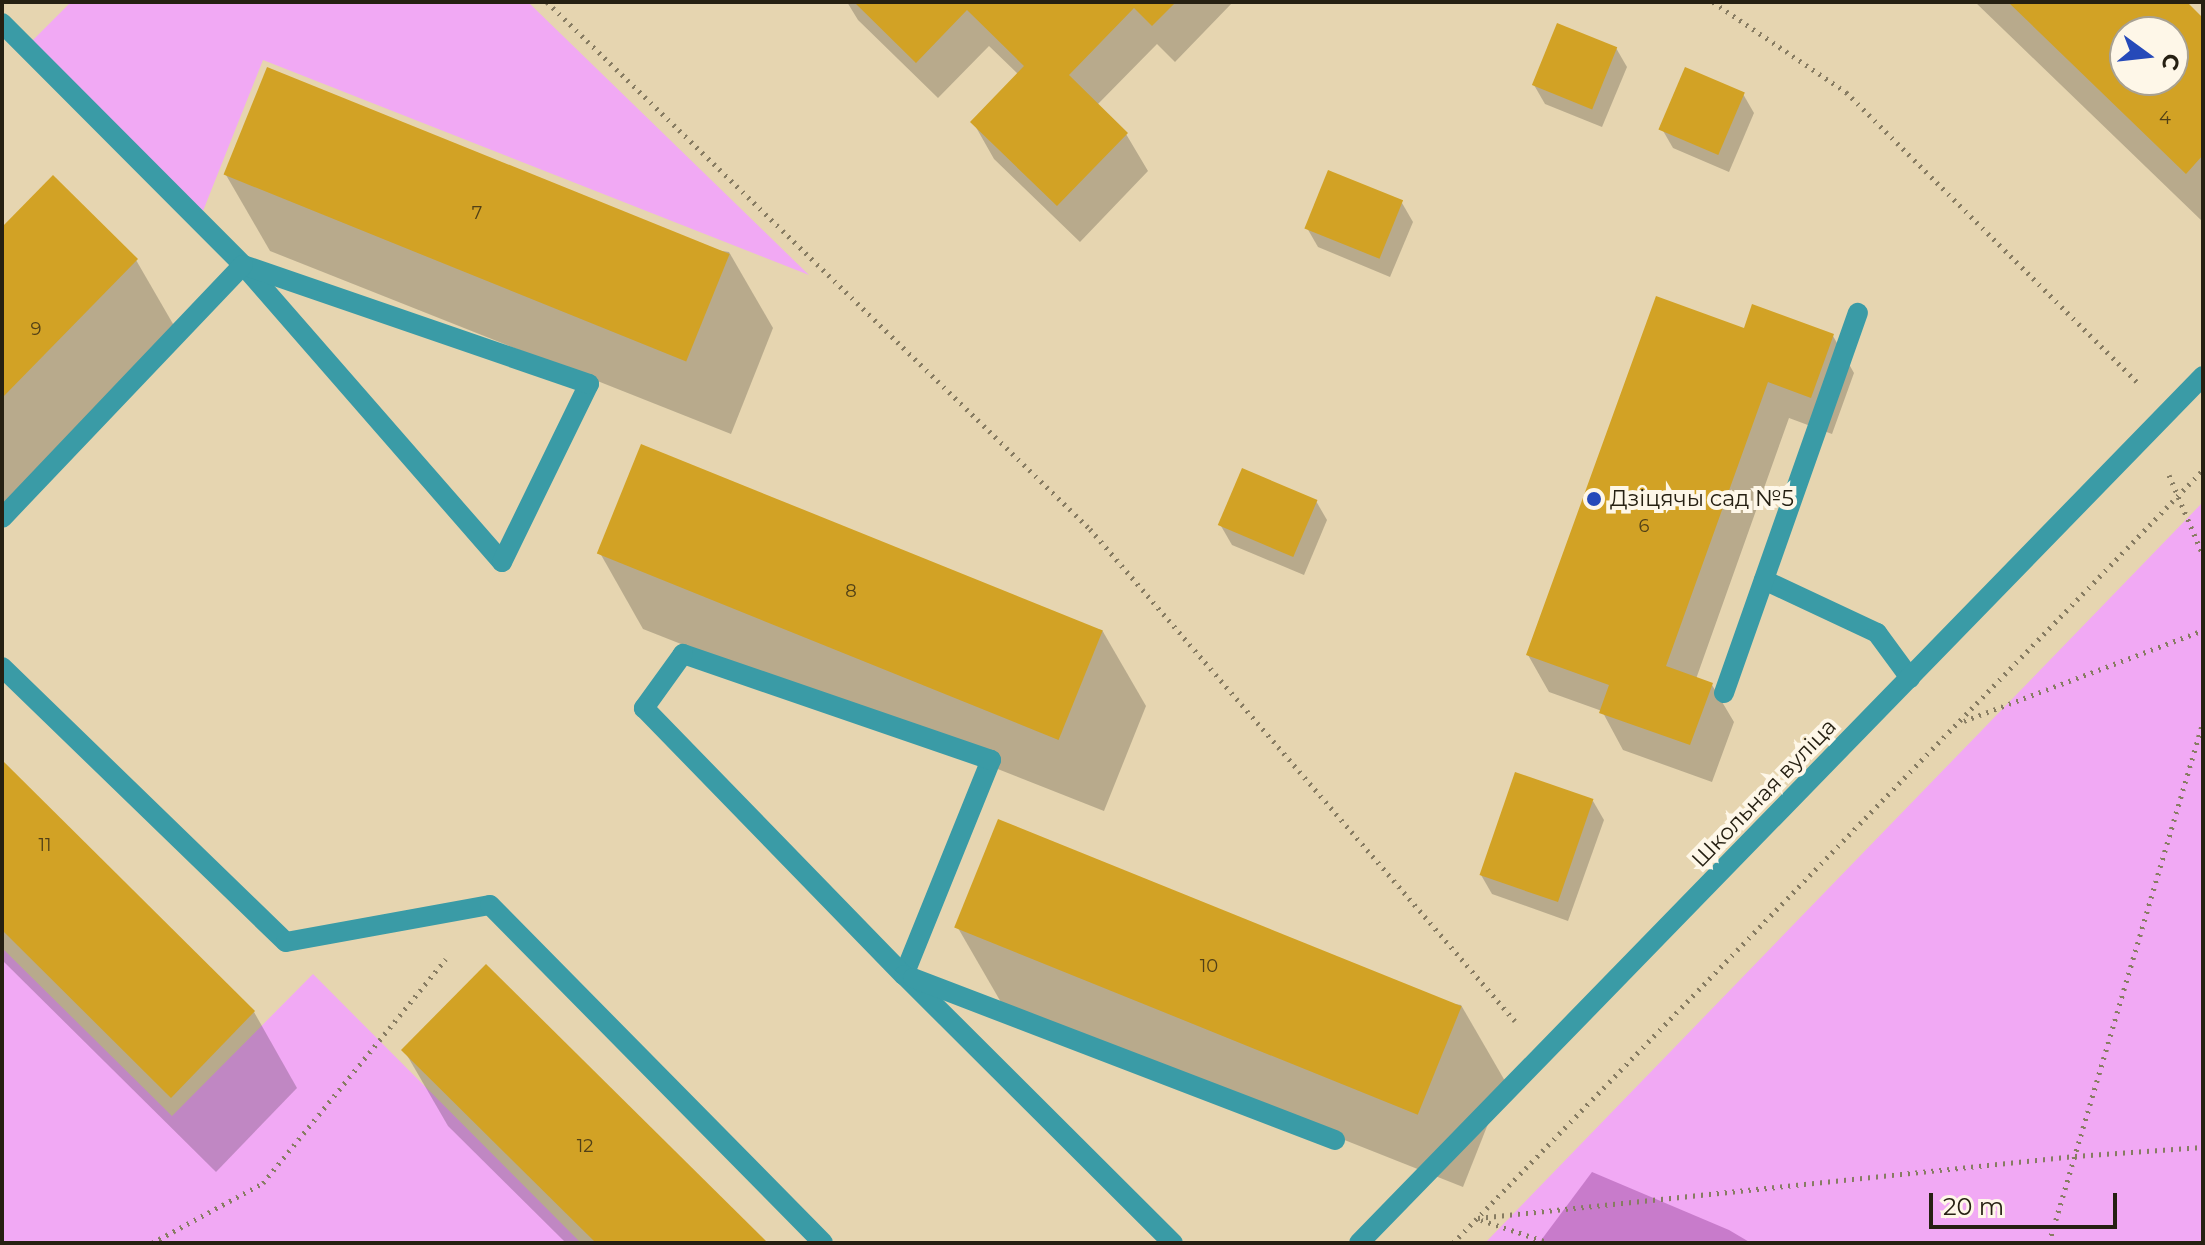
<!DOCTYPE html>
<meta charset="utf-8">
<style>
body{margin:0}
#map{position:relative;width:2205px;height:1245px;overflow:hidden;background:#e6d5b0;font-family:Montserrat,sans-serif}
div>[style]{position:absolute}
.green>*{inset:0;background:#f1a9f4}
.forest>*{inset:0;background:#c87bcb}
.shadow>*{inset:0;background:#0003}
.building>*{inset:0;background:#d2a225;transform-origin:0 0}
.path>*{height:5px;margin-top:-2.5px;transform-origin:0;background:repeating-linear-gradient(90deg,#877c62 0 2px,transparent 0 8px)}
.service>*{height:20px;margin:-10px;padding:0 10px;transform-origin:10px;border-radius:10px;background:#3a9ba6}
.minor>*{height:20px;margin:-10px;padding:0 10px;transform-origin:10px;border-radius:10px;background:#3a9ba6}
.dots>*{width:22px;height:22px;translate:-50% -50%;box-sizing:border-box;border:4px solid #fef7e8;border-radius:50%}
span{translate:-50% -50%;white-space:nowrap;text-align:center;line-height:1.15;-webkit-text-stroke:8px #fef7e8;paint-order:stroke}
.number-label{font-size:18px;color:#514017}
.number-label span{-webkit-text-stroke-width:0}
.poi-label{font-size:22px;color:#262012}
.left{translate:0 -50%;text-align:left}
.street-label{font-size:22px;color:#262012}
.frame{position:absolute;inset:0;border:4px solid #262012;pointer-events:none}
.north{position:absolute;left:2109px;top:16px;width:80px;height:80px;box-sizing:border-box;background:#fef7e8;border:2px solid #a8a192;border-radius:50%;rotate:105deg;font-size:22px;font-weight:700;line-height:32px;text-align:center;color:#262012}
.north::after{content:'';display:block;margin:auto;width:28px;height:36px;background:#264ab9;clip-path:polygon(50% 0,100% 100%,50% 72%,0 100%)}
.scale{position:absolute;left:1929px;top:1193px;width:188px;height:36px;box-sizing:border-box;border:4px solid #262012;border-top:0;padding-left:10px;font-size:24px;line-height:28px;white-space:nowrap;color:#262012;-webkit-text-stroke:6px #fef7e8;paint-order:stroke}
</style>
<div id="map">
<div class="green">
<i style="clip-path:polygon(71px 2px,528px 2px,809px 275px,263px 60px,203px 211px,31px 42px)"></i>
<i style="clip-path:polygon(2203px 502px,2203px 1243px,1485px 1243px)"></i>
<i style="clip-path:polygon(2px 948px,172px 1116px,313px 974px,581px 1243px,2px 1243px)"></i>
</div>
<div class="forest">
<i style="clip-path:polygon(1592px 1172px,1729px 1230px,1751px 1243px,1539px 1243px)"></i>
</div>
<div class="shadow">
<i style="clip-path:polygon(847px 2px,1233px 2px,1175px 62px,1157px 44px,1097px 105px,1126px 134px,1148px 171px,1080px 242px,994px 159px,973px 122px,1019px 75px,989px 46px,938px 98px,858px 20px)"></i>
<i style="clip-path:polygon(evenodd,1975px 2px,2184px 2px,2203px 21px,2203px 222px,1975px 2px,2125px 32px,2173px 32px,2173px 80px,2125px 80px,2125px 32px)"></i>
<i style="clip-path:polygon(1616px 48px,1627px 67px,1602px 127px,1545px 104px,1534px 85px)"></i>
<i style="clip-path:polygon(1743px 94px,1754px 113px,1729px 172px,1673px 148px,1662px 129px)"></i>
<i style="clip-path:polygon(226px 175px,729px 252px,773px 328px,731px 434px,270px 251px)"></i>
<i style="clip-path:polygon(1402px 203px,1413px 222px,1390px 277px,1318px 247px,1307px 228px)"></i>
<i style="clip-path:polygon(2px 229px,136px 260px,180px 336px,2px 518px)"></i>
<i style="clip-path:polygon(1745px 331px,1833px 336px,1854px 373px,1832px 434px,1789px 418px,1696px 679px,1712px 685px,1734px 722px,1712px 782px,1623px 750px,1602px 711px,1549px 692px,1528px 655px)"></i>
<i style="clip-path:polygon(1316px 501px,1327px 520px,1304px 575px,1232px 545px,1221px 526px)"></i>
<i style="clip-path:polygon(600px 553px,1102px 630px,1146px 706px,1104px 811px,643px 629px)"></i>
<i style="clip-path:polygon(2px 763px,254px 1012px,297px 1088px,216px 1172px,2px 960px)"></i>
<i style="clip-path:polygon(1593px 801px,1604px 820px,1568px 921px,1492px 894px,1481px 875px)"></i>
<i style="clip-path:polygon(958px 928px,1461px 1005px,1505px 1081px,1463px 1187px,1002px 1004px)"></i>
<i style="clip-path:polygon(404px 1050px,765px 1243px,566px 1243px,448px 1126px)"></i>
</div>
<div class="building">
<i style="clip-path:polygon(854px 2px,1176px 2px,1152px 26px,1134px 8px,1069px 75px,1128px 133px,1057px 206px,970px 122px,1024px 66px,967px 10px,916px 63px)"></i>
<i style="clip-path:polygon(evenodd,2008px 2px,2187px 2px,2203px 18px,2203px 155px,2186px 174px,2008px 2px,2125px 32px,2173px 32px,2173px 80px,2125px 80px,2125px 32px)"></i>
<i style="left:1557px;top:23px;width:65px;height:67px;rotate:22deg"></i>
<i style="left:267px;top:67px;width:499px;height:116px;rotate:22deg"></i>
<i style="left:1685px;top:67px;width:65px;height:68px;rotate:23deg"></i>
<i style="left:1328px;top:170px;width:81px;height:63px;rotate:22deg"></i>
<i style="clip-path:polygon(53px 175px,138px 259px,2px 398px,2px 227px)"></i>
<i style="clip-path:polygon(1656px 296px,1744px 328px,1752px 304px,1834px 334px,1811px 398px,1768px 382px,1666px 666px,1713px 683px,1690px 745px,1599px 713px,1609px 685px,1526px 655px)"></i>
<i style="left:641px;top:444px;width:498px;height:118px;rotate:22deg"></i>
<i style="left:1242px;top:468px;width:82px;height:62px;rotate:23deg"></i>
<i style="clip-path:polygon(2px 760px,255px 1011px,171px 1098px,2px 930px)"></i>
<i style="left:1515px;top:772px;width:83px;height:109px;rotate:19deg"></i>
<i style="left:998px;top:819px;width:500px;height:117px;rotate:22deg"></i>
<i style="clip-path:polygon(486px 964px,768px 1243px,596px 1243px,401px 1050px)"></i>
</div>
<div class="path">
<i style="left:547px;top:2px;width:757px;rotate:44.14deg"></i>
<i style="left:1090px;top:529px;width:650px;rotate:49.18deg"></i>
<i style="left:1713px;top:2px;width:161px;rotate:34.1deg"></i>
<i style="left:1846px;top:92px;width:412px;rotate:44.9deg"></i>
<i style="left:2169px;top:475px;width:87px;rotate:67deg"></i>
<i style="left:1964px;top:721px;width:256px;rotate:-20.8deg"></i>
<i style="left:1478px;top:1218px;width:600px;rotate:-5.93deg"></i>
<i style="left:2075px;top:1156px;width:128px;rotate:-4deg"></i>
<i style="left:1481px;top:1220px;width:73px;rotate:18.4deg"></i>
<i style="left:152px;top:1243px;width:126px;rotate:-28.4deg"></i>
<i style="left:263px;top:1183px;width:289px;rotate:-50.8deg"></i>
<i style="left:1453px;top:1243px;width:1077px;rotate:-45.87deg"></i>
<i style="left:2049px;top:1243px;width:543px;rotate:-73.53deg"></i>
</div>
<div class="service">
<i style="left:2px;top:23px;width:342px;rotate:45.1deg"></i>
<i style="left:243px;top:265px;width:394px;rotate:48.9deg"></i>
<i style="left:502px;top:562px;width:198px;rotate:-64deg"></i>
<i style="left:589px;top:384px;width:366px;rotate:-161deg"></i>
<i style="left:243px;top:265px;width:349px;rotate:133.6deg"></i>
<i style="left:1764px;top:580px;width:125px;rotate:25.1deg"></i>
<i style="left:1877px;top:633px;width:56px;rotate:53.7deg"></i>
<i style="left:2px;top:667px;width:395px;rotate:44.1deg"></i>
<i style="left:286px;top:942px;width:207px;rotate:-10.3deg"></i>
<i style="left:490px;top:905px;width:474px;rotate:45.4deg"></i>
<i style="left:1724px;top:693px;width:403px;rotate:-70.6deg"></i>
<i style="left:904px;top:975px;width:232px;rotate:-68deg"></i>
<i style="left:991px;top:760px;width:326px;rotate:-161deg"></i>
<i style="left:683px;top:654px;width:67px;rotate:125.8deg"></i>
<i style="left:644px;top:708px;width:373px;rotate:45.8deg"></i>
<i style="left:904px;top:975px;width:380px;rotate:44.9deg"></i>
<i style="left:913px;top:978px;width:452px;rotate:21deg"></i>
</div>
<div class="minor">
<i style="left:1359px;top:1243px;width:1210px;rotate:-45.77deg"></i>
</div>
<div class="dots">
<i style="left:1594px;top:499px;background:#264ab9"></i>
</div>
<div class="number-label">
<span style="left:2165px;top:118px">4</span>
<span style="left:477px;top:213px">7</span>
<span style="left:36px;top:329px">9</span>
<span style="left:1644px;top:526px">6</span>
<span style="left:851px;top:591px">8</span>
<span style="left:45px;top:845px">11</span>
<span style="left:1209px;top:966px">10</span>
<span style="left:585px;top:1146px">12</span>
</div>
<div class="poi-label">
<span class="left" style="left:1610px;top:499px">Дзіцячы сад №5</span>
</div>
<div class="street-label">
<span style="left:1764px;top:793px;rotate:-46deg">Школьная вуліца</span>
</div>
<div class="frame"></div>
<div class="north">С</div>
<div class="scale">20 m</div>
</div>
